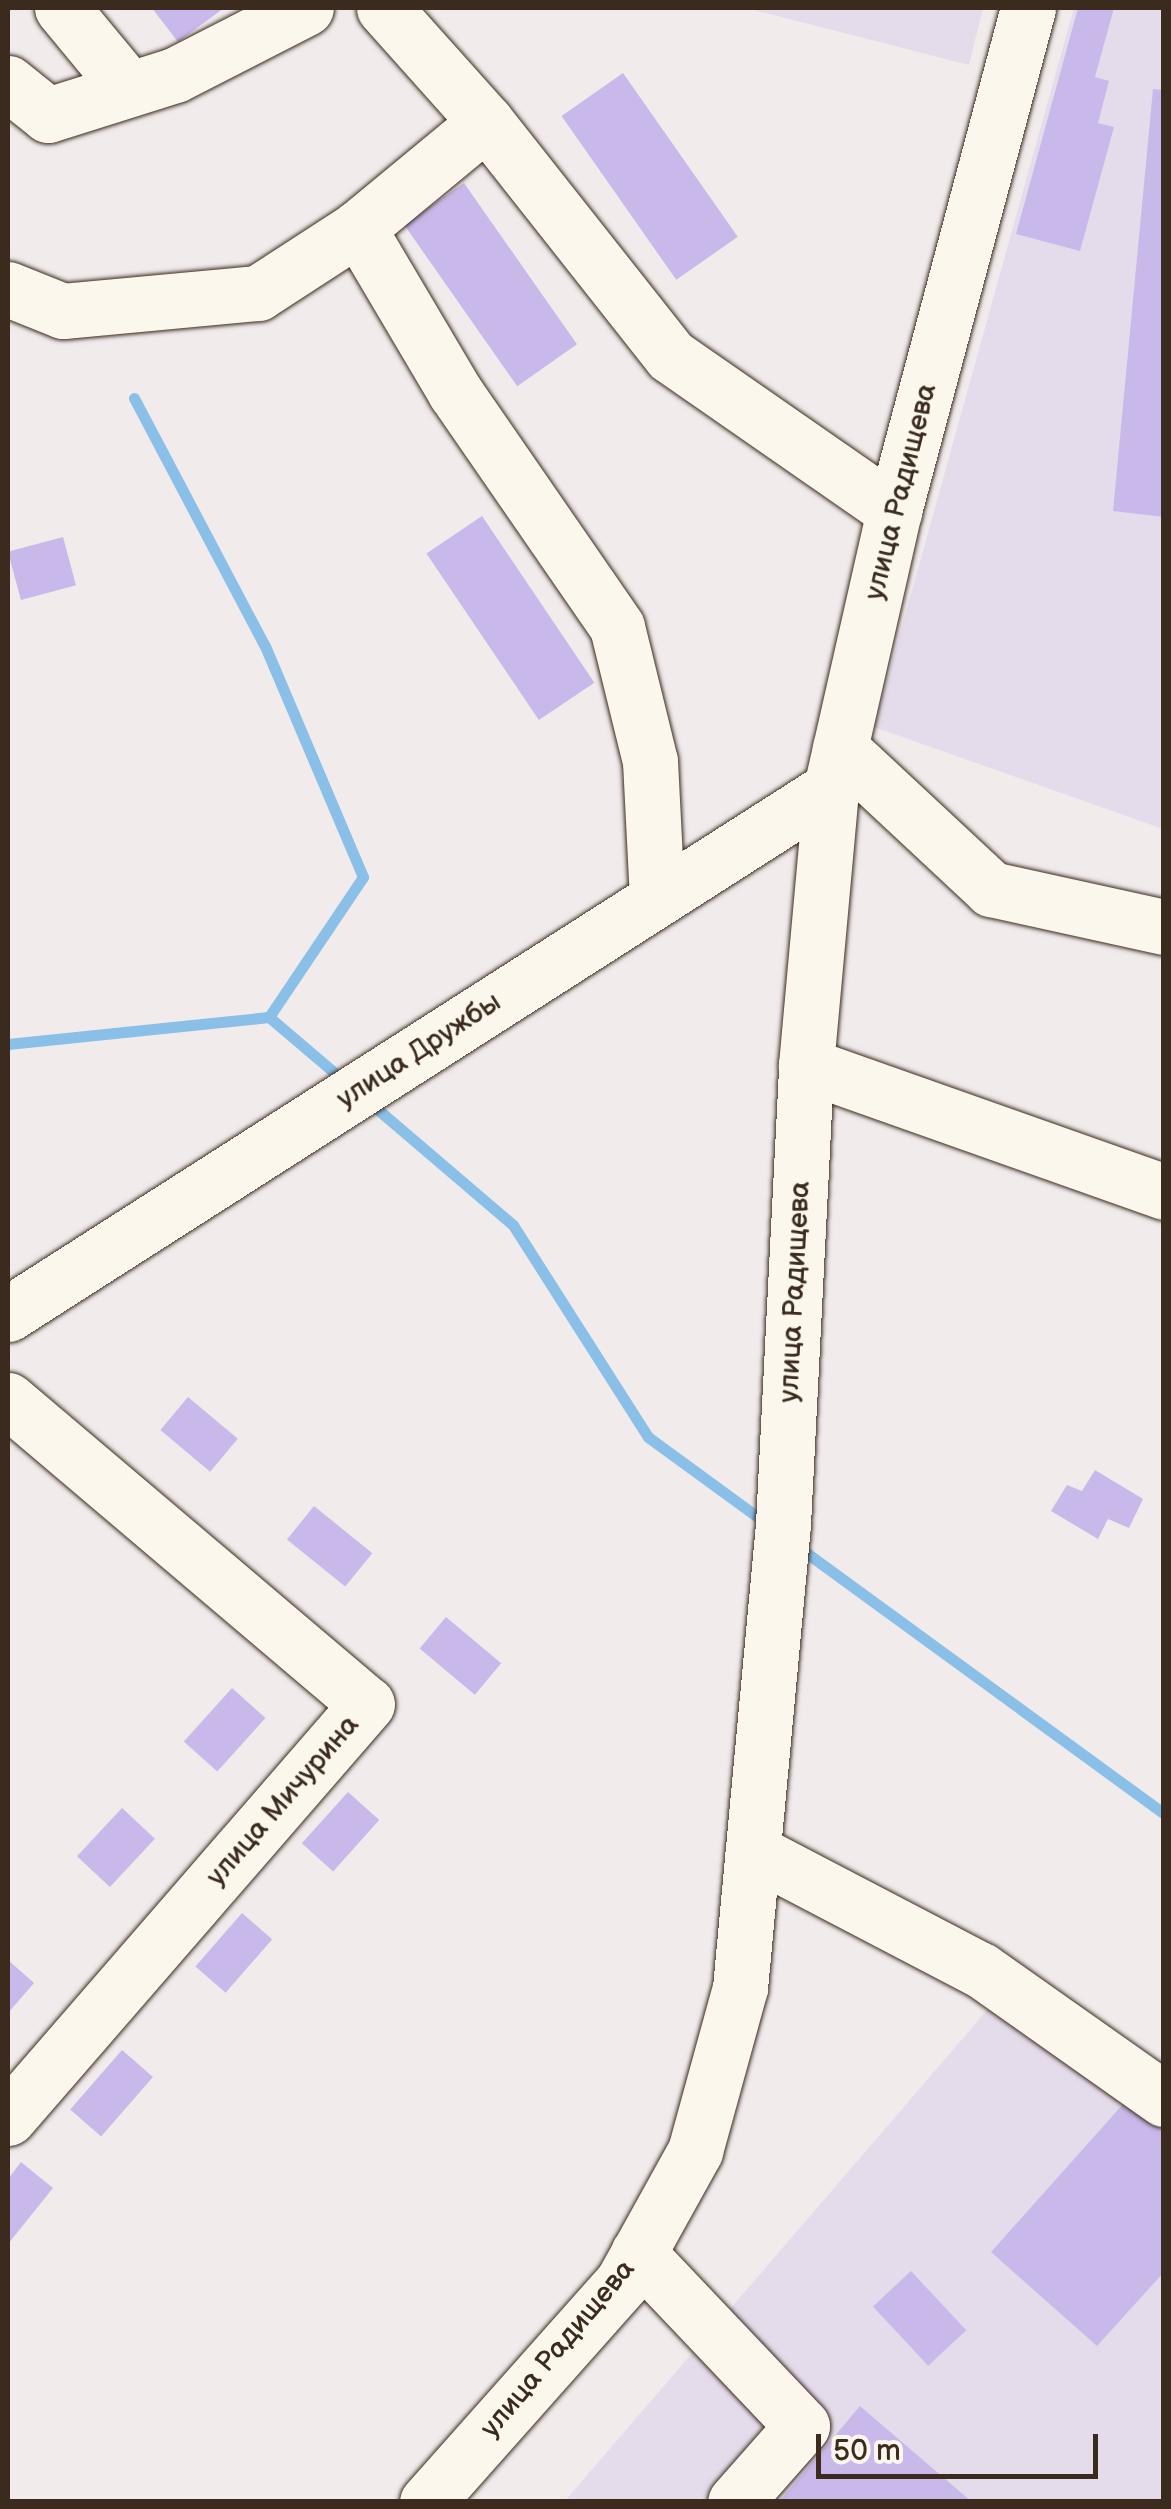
<!DOCTYPE html>
<meta charset="utf-8">
<style>
body{margin:0}
#map{position:relative;width:1171px;height:2509px;overflow:hidden;background:#f1ebec;font-family:"Balsamiq Sans",sans-serif}
div>[style]{position:absolute}
.built>*{inset:0;background:#e5dceb}
.stream>*{height:11px;margin:-5.5px;padding:0 5.5px;transform-origin:5.5px;border-radius:5.5px;background:#8abfe7}
.building>*{inset:0;background:#c8b9ea;transform-origin:0 0}
.roads{filter:drop-shadow(0 0 2px #3b2a1e) drop-shadow(0 0 2px #3b2a1e)}
.minor>*{height:55px;margin:-27.5px;padding:0 27.5px;transform-origin:27.5px;border-radius:27.5px;background:#fbf7ec}
span{translate:-50% -50%;white-space:nowrap;text-align:center;line-height:1.15;-webkit-text-stroke:9px #fbf7ec;paint-order:stroke}
.street-label{font-size:28px;color:#3b2a1e}
.frame{position:absolute;inset:0;border:10px solid #3b2a1e;pointer-events:none}
.scale{position:absolute;left:816px;top:2434px;width:282px;height:45px;box-sizing:border-box;border:5px solid #3b2a1e;border-top:0;padding-left:12px;font-size:30px;line-height:35px;white-space:nowrap;color:#3b2a1e;-webkit-text-stroke:8px #fbf7ec;paint-order:stroke}
</style>
<div id="map">
<div class="built">
<i style="clip-path:polygon(746px 8px,983px 8px,969px 65px)"></i>
<i style="clip-path:polygon(1074px 8px,1163px 8px,1163px 829px,874px 727px)"></i>
<i style="clip-path:polygon(1001px 1994px,1163px 2121px,1163px 2501px,564px 2502px)"></i>
</div>
<div class="stream">
<i style="left:134px;top:398px;width:280px;rotate:62.2deg"></i>
<i style="left:265px;top:646px;width:251px;rotate:67deg"></i>
<i style="left:363px;top:877px;width:169px;rotate:123.9deg"></i>
<i style="left:8px;top:1044px;width:262px;rotate:-5.9deg"></i>
<i style="left:269px;top:1017px;width:97px;rotate:40.4deg"></i>
<i style="left:369px;top:1102px;width:189px;rotate:40.5deg"></i>
<i style="left:513px;top:1225px;width:251px;rotate:57.5deg"></i>
<i style="left:648px;top:1437px;width:146px;rotate:36.1deg"></i>
<i style="left:797px;top:1546px;width:454px;rotate:36.1deg"></i>
</div>
<div class="building">
<i style="clip-path:polygon(152px 8px,224px 8px,178px 42px)"></i>
<i style="clip-path:polygon(1078px 8px,1114px 8px,1095px 77px,1109px 81px,1098px 123px,1114px 127px,1080px 251px,1016px 234px)"></i>
<i style="left:623px;top:73px;width:200px;height:75px;rotate:55deg"></i>
<i style="clip-path:polygon(1153px 89px,1164px 90px,1164px 517px,1113px 511px)"></i>
<i style="left:464px;top:183px;width:197px;height:73px;rotate:55deg"></i>
<i style="left:482px;top:516px;width:201px;height:67px;rotate:56deg"></i>
<i style="left:63px;top:537px;width:50px;height:57px;rotate:75deg"></i>
<i style="left:188px;top:1397px;width:65px;height:43px;rotate:40deg"></i>
<i style="clip-path:polygon(1095px 1470px,1143px 1499px,1129px 1528px,1108px 1519px,1098px 1539px,1051px 1511px,1067px 1485px,1082px 1491px)"></i>
<i style="left:314px;top:1506px;width:75px;height:43px;rotate:39deg"></i>
<i style="left:446px;top:1617px;width:72px;height:41px;rotate:40deg"></i>
<i style="left:232px;top:1688px;width:45px;height:72px;rotate:42deg"></i>
<i style="left:348px;top:1792px;width:42px;height:69px;rotate:42deg"></i>
<i style="left:122px;top:1808px;width:45px;height:66px;rotate:43deg"></i>
<i style="left:242px;top:1913px;width:40px;height:71px;rotate:41deg"></i>
<i style="clip-path:polygon(8px 1960px,34px 1983px,8px 2013px)"></i>
<i style="left:122px;top:2050px;width:41px;height:79px;rotate:41deg"></i>
<i style="clip-path:polygon(1133px 2093px,1164px 2121px,1164px 2272px,1097px 2346px,991px 2252px)"></i>
<i style="clip-path:polygon(21px 2162px,53px 2188px,8px 2244px,8px 2179px)"></i>
<i style="left:911px;top:2271px;width:81px;height:52px;rotate:47deg"></i>
<i style="clip-path:polygon(860px 2406px,972px 2502px,779px 2502px)"></i>
</div>
<div class="roads">
<div class="minor">
<i style="left:62px;top:8px;width:105px;rotate:50.4deg"></i>
<i style="left:384px;top:8px;width:153px;rotate:48.2deg"></i>
<i style="left:8px;top:83px;width:51px;rotate:38.7deg"></i>
<i style="left:48px;top:115px;width:133px;rotate:-17.5deg"></i>
<i style="left:175px;top:75px;width:147px;rotate:-27.1deg"></i>
<i style="left:358px;top:228px;width:191px;rotate:59.4deg"></i>
<i style="left:455px;top:392px;width:285px;rotate:55.4deg"></i>
<i style="left:617px;top:627px;width:138px;rotate:76.2deg"></i>
<i style="left:650px;top:761px;width:138px;rotate:87.1deg"></i>
<i style="left:8px;top:289px;width:59px;rotate:21.8deg"></i>
<i style="left:63px;top:311px;width:196px;rotate:-5.3deg"></i>
<i style="left:258px;top:293px;width:119px;rotate:-33deg"></i>
<i style="left:358px;top:228px;width:166px;rotate:-39.6deg"></i>
<i style="left:486px;top:122px;width:298px;rotate:51.7deg"></i>
<i style="left:671px;top:356px;width:272px;rotate:34.8deg"></i>
<i style="left:840px;top:748px;width:207px;rotate:43deg"></i>
<i style="left:991px;top:889px;width:177px;rotate:12.4deg"></i>
<i style="left:806px;top:1065px;width:380px;rotate:19.5deg"></i>
<i style="left:8px;top:1314px;width:977px;rotate:-32.58deg"></i>
<i style="left:8px;top:1400px;width:470px;rotate:40.3deg"></i>
<i style="left:367px;top:1704px;width:548px;rotate:130.93deg"></i>
<i style="left:753px;top:1851px;width:257px;rotate:27.6deg"></i>
<i style="left:981px;top:1970px;width:224px;rotate:35.2deg"></i>
<i style="left:638px;top:2253px;width:238px;rotate:46.5deg"></i>
<i style="left:802px;top:2426px;width:101px;rotate:131.4deg"></i>
<i style="left:427px;top:2502px;width:295px;rotate:-48.4deg"></i>
<i style="left:623px;top:2281px;width:149px;rotate:-61deg"></i>
<i style="left:695px;top:2151px;width:169px;rotate:-74.6deg"></i>
<i style="left:740px;top:1988px;width:466px;rotate:-84.7deg"></i>
<i style="left:783px;top:1524px;width:460px;rotate:-87.1deg"></i>
<i style="left:806px;top:1065px;width:278px;rotate:-84.8deg"></i>
<i style="left:831px;top:788px;width:284px;rotate:-77.2deg"></i>
<i style="left:894px;top:511px;width:521px;rotate:-75.08deg"></i>
</div>
</div>
<div class="street-label">
<span style="left:901px;top:492px;rotate:-76deg">улица Радищева</span>
<span style="left:419px;top:1051px;rotate:-33deg">улица Дружбы</span>
<span style="left:795px;top:1292px;rotate:-87deg">улица Радищева</span>
<span style="left:283px;top:1801px;rotate:-49deg">улица Мичурина</span>
<span style="left:558px;top:2349px;rotate:-50deg">улица Радищева</span>
</div>
<div class="frame"></div>
<div class="scale">50 m</div>
</div>
